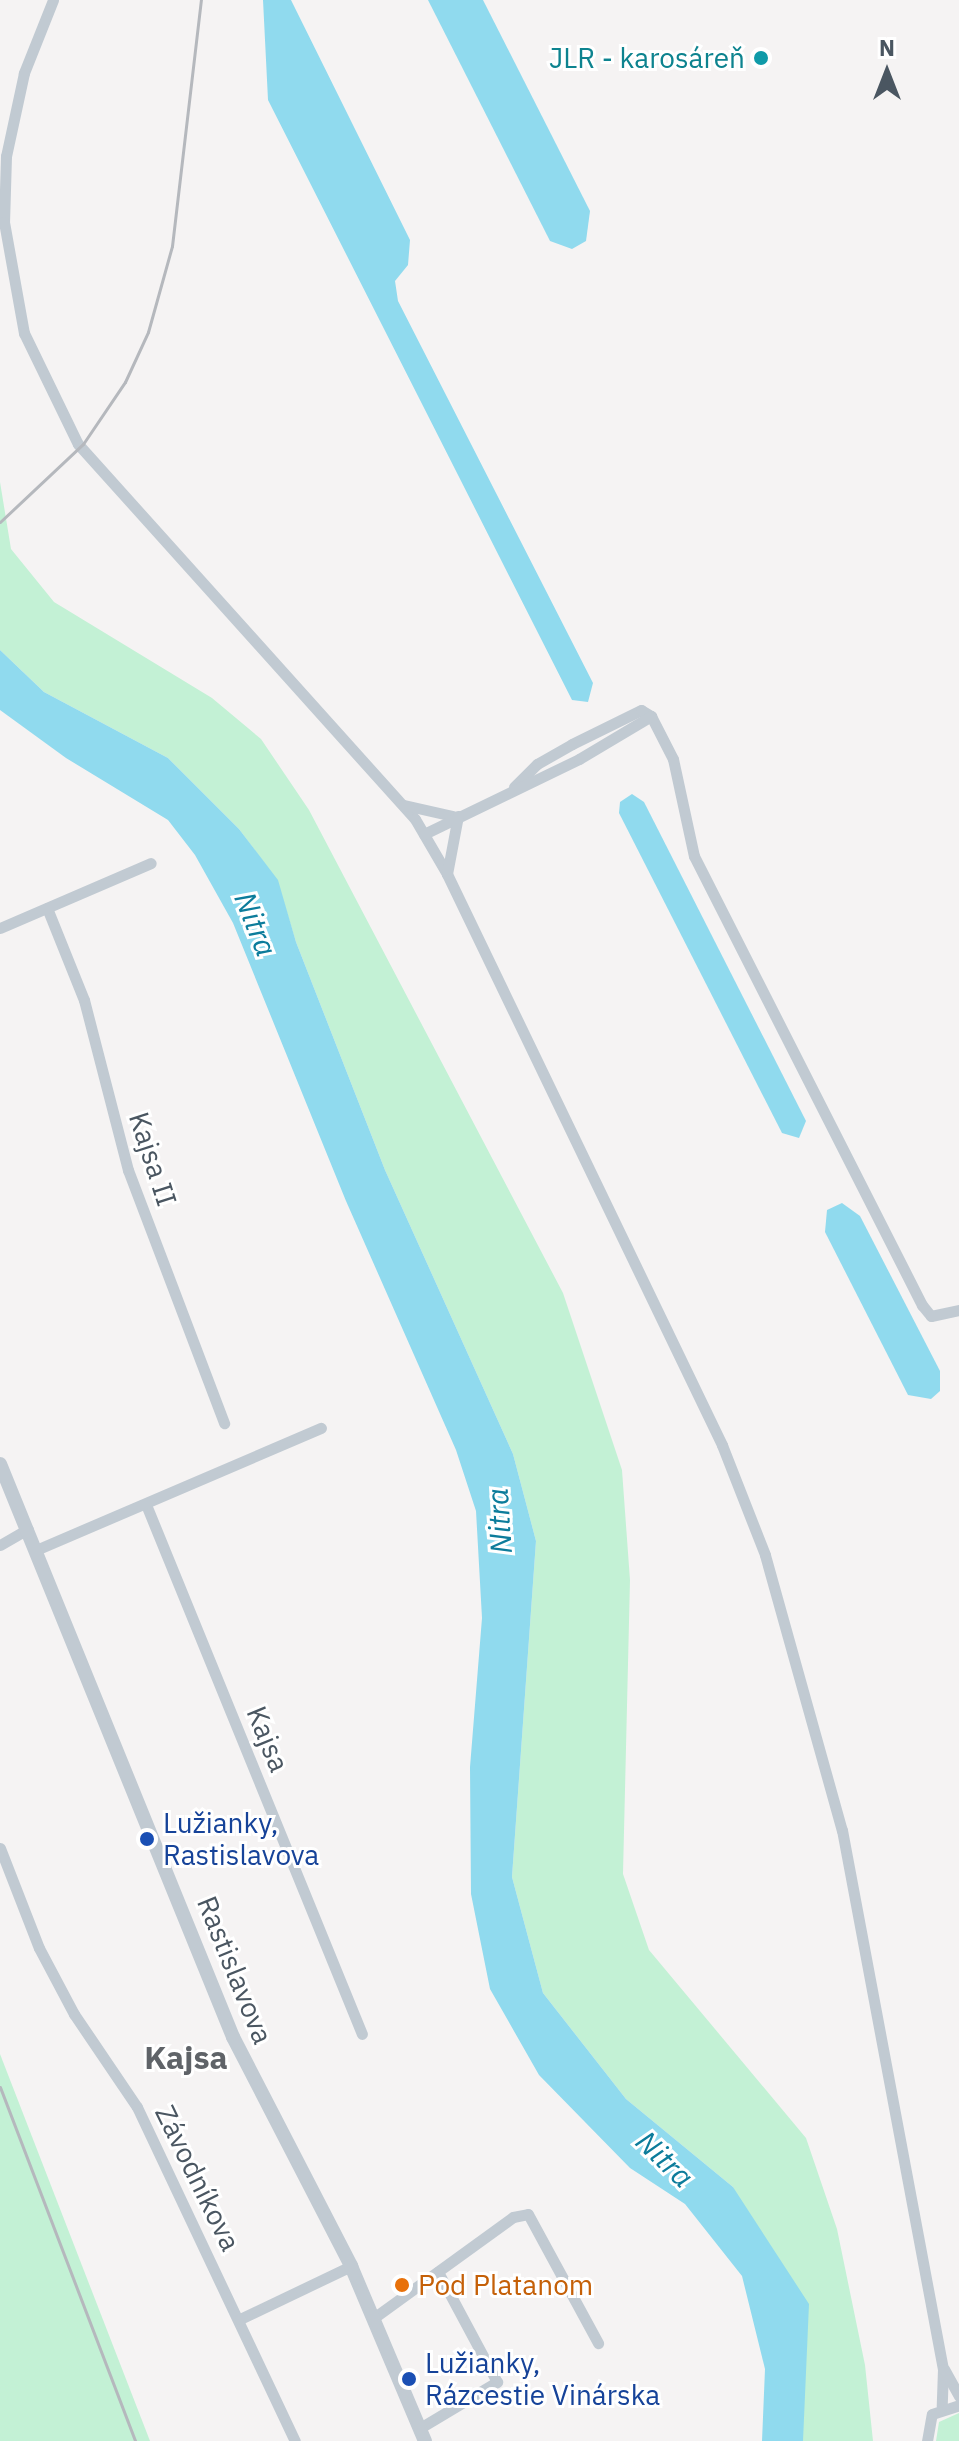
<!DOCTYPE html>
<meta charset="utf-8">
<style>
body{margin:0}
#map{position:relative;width:959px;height:2441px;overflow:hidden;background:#f5f3f3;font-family:"IBM Plex Sans",sans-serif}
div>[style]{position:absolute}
.green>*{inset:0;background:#c3f1d5}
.water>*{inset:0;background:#90daee}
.minor>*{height:11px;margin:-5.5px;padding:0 5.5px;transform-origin:5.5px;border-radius:5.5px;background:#c1cad2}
.tertiary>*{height:14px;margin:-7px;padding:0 7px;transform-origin:7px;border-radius:7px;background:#c1cad2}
.rail>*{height:3px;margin:-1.5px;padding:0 1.5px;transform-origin:1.5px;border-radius:1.5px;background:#b5b8bd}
.dots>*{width:22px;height:22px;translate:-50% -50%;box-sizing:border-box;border:4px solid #fff;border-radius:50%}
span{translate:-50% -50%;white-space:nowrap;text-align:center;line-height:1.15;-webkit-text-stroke:6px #fff;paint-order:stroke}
.culture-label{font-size:28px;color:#0d838f}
.right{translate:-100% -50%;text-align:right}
.street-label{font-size:28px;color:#4a5661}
.transit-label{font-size:28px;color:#164399}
.left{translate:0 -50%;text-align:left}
.food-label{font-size:28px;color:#c56008}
.water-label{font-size:30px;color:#0c7c9b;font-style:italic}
.quarter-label{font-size:32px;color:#5f6368;font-weight:700}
.north{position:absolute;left:847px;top:32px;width:80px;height:80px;-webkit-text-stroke:6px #fff;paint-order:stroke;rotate:0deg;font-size:22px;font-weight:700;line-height:32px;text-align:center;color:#4a5661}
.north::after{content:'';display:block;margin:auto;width:28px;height:36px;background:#4a5661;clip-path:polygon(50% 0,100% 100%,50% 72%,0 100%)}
</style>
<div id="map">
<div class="green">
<i style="clip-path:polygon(0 482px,11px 549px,54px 602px,212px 698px,261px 739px,309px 810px,563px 1293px,622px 1470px,630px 1580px,623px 1874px,649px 1950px,806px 2138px,837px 2229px,865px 2365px,873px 2441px,803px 2441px,803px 2391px,733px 2187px,626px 2099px,543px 1993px,512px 1877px,536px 1541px,513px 1454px,385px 1170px,296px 942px,277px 880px,239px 829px,168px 758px,44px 692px,0 650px)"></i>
<i style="clip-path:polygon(0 2054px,150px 2441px,0 2441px)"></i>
<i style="clip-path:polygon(959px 2413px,959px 2441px,936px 2441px,939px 2422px)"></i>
</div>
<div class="water">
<i style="clip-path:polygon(263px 0,291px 0,410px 240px,408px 265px,395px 281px,398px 301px,593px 683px,588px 702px,572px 700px,268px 100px)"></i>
<i style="clip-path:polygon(428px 0,483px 0,590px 211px,586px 241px,572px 249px,550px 241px)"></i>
<i style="clip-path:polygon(0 650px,44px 692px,168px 758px,239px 829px,278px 880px,296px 942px,385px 1170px,513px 1454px,536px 1541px,512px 1877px,543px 1993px,626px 2099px,733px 2187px,809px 2304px,803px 2441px,762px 2441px,765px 2369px,742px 2276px,685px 2204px,630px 2168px,539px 2075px,490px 1989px,471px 1894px,470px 1767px,482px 1618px,476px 1511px,456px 1450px,346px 1201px,233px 923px,195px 855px,168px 820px,66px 758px,0 710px)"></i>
<i style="clip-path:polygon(632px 794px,644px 802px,806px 1121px,799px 1138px,782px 1133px,619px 813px,620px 802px)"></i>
<i style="clip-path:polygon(842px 1203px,860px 1216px,940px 1371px,940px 1391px,931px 1399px,908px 1395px,825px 1232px,827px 1210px)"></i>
</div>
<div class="minor">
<i style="left:53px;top:0;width:79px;rotate:111.7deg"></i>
<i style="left:24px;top:73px;width:85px;rotate:102.2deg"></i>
<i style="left:6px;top:156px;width:66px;rotate:91.7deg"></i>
<i style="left:4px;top:222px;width:113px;rotate:79.8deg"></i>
<i style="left:24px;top:333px;width:123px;rotate:64.1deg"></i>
<i style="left:78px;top:444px;width:504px;rotate:48.06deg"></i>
<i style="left:415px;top:819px;width:64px;rotate:59.8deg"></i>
<i style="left:447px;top:874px;width:634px;rotate:64.28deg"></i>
<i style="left:722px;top:1445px;width:118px;rotate:68.6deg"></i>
<i style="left:765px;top:1555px;width:286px;rotate:74.4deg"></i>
<i style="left:842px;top:1830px;width:548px;rotate:79.39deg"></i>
<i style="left:943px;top:2369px;width:37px;rotate:92deg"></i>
<i style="left:514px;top:787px;width:33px;rotate:-45deg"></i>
<i style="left:537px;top:764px;width:40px;rotate:-29.7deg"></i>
<i style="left:572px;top:744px;width:77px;rotate:-26.2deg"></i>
<i style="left:641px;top:710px;width:12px;rotate:31deg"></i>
<i style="left:651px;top:716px;width:48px;rotate:62.9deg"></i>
<i style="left:673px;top:759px;width:99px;rotate:77.8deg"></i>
<i style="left:694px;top:856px;width:504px;rotate:63.08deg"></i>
<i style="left:922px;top:1305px;width:14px;rotate:51deg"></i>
<i style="left:931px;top:1316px;width:29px;rotate:-12deg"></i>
<i style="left:404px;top:805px;width:50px;rotate:12.7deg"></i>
<i style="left:424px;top:834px;width:172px;rotate:-25.8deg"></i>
<i style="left:579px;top:759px;width:84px;rotate:-30.8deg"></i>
<i style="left:447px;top:874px;width:59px;rotate:-79.3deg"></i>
<i style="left:47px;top:908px;width:99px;rotate:68.1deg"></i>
<i style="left:84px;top:1000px;width:176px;rotate:75.5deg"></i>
<i style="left:128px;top:1170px;width:271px;rotate:69.2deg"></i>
<i style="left:0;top:928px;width:164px;rotate:-23.3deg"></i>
<i style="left:147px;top:1507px;width:569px;rotate:67.81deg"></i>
<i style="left:0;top:1545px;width:32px;rotate:-30deg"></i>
<i style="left:36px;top:1550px;width:310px;rotate:-23.2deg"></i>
<i style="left:0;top:1848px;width:107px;rotate:68.7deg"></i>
<i style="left:39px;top:1948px;width:75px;rotate:62.1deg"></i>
<i style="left:74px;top:2014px;width:112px;rotate:55.9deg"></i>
<i style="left:137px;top:2107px;width:369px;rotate:64.7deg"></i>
<i style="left:375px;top:2317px;width:170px;rotate:-35.9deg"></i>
<i style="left:513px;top:2217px;width:15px;rotate:-11deg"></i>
<i style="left:528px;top:2214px;width:147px;rotate:61.5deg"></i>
<i style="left:240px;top:2319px;width:123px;rotate:-25.5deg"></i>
<i style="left:944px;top:2369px;width:31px;rotate:61deg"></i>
<i style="left:420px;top:2428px;width:90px;rotate:-30.9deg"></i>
<i style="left:497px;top:2382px;width:125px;rotate:-118.2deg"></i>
<i style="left:927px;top:2441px;width:27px;rotate:-80deg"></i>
<i style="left:932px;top:2414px;width:28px;rotate:-18deg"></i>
</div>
<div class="tertiary">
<i style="left:0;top:1464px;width:619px;rotate:67.87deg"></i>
<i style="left:233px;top:2037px;width:258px;rotate:62.7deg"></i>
<i style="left:351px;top:2266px;width:190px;rotate:67.1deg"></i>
</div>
<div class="rail">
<i style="left:0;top:522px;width:114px;rotate:-43.2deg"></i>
<i style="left:83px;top:444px;width:75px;rotate:-55.9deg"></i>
<i style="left:125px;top:382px;width:55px;rotate:-65.3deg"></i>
<i style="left:148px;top:332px;width:89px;rotate:-74.4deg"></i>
<i style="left:172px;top:246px;width:248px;rotate:-83.3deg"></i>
<i style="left:0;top:2087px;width:379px;rotate:69.1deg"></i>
</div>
<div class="dots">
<i style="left:761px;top:58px;background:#0f9aa8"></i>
<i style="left:147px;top:1839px;background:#1a4fb4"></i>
<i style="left:402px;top:2285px;background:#e8710a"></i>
<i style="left:409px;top:2379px;background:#1a4fb4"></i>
</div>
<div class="culture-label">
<span class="right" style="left:745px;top:58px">JLR - karosáreň</span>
</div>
<div class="street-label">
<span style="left:153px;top:1159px;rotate:72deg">Kajsa II</span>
<span style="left:268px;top:1739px;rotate:68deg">Kajsa</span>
<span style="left:235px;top:1970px;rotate:68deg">Rastislavova</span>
<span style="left:198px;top:2178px;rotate:64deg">Závodníkova</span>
</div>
<div class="transit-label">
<span class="left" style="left:163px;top:1839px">Lužianky,<br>Rastislavova</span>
<span class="left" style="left:425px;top:2379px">Lužianky,<br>Rázcestie Vinárska</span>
</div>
<div class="food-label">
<span class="left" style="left:418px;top:2285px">Pod Platanom</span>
</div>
<div class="water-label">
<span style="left:256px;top:924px;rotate:68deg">Nitra</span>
<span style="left:499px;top:1521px;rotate:-94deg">Nitra</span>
<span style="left:665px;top:2159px;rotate:44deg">Nitra</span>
</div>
<div class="quarter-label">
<span style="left:186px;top:2057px">Kajsa</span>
</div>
<div class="north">N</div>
</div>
